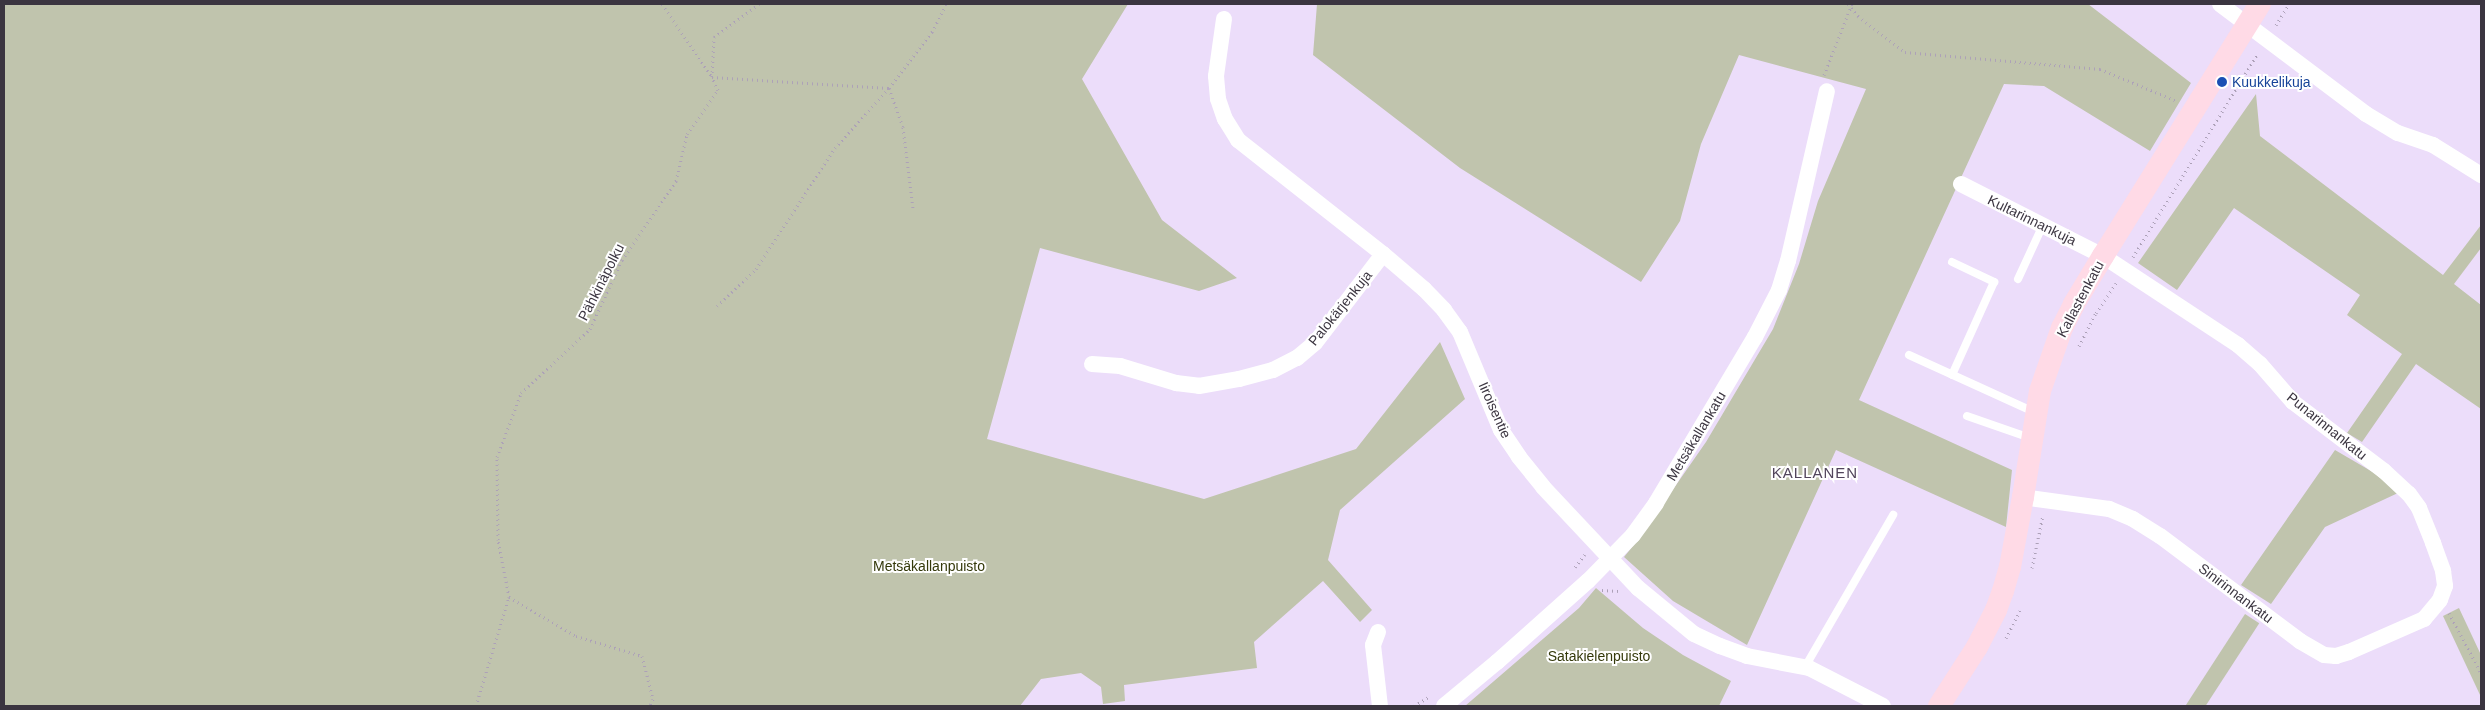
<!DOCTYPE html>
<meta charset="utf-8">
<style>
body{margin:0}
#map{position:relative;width:2485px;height:710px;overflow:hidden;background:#ecddfa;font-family:Helvetica,sans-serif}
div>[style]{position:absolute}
.green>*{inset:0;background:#c0c4ad;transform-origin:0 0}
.path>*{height:3px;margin-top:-1.5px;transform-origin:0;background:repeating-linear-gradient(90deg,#ada1b8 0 1px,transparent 0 5px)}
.lane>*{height:8px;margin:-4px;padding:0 4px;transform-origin:4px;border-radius:4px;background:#fff}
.street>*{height:16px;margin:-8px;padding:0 8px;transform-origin:8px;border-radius:8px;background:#fff}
.secondary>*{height:22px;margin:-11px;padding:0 11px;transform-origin:11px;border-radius:11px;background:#ffdae6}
.dots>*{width:14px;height:14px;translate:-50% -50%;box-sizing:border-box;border:2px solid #fff;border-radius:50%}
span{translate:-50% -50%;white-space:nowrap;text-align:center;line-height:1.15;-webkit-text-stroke:4px #fff;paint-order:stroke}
.transit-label{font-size:14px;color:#164399}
.left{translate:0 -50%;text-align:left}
.street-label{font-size:14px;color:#3b3540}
.park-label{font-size:14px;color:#34390a}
.neighbourhood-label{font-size:15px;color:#52455c;letter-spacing:1px}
.frame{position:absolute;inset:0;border:5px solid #3b3540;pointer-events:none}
</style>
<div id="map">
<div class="green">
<i style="clip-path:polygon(4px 4px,1128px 4px,1082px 79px,1162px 220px,1237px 278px,1199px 291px,1040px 248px,987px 439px,1204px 499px,1356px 449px,1440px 342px,1465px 399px,1340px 510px,1328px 560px,1372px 610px,1360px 622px,1323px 581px,1254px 642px,1257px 668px,1124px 685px,1125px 701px,1103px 704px,1101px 687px,1081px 673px,1041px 679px,1020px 706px,4px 706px)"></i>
<i style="clip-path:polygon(1317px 4px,2088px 4px,2191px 83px,2150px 151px,2044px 86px,2004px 84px,1859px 400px,2012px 470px,2006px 527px,1836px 450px,1747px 645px,1673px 601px,1624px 557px,1637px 541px,1706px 442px,1773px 329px,1799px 264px,1818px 201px,1866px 89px,1739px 55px,1701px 144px,1680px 221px,1641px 282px,1460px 168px,1313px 55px)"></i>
<i style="clip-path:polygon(2256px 94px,2260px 136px,2443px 275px,2481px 225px,2481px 248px,2454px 284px,2481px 305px,2481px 409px,2416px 364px,2362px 442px,2347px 433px,2402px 354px,2347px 315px,2360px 295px,2234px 208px,2177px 290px,2138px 263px)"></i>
<i style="clip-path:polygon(2335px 450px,2383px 478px,2398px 493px,2325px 527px,2271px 604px,2241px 585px)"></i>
<i style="clip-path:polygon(1596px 588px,1643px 628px,1683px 655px,1731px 681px,1719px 706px,1465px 706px,1579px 608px)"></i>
<i style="clip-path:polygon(2459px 608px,2481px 655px,2481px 697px,2443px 616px)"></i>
<i style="left:2245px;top:614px;width:17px;height:112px;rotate:33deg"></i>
</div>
<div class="path">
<i style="left:662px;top:4px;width:88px;rotate:55.6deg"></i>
<i style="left:1848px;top:4px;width:16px;rotate:50deg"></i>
<i style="left:1858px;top:16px;width:59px;rotate:37.5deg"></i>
<i style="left:1905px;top:52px;width:196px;rotate:5deg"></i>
<i style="left:2100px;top:69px;width:83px;rotate:22.6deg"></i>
<i style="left:2276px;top:25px;width:25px;rotate:-58deg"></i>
<i style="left:1824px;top:75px;width:76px;rotate:-68.5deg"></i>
<i style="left:712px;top:77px;width:40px;rotate:-87.1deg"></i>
<i style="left:714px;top:37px;width:56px;rotate:-36.3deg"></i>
<i style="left:2133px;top:257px;width:239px;rotate:-58.5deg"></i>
<i style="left:717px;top:306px;width:54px;rotate:-43.5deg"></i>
<i style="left:756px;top:269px;width:145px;rotate:-56.9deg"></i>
<i style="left:835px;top:148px;width:81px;rotate:-48deg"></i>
<i style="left:889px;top:88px;width:41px;rotate:70.3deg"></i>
<i style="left:903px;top:127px;width:82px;rotate:83deg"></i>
<i style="left:2079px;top:346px;width:37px;rotate:-63deg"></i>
<i style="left:2096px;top:313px;width:36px;rotate:-56deg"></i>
<i style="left:1575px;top:567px;width:16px;rotate:-52deg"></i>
<i style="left:2032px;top:568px;width:54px;rotate:-78.3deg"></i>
<i style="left:1602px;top:590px;width:16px;rotate:4deg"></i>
<i style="left:509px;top:597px;width:78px;rotate:30.2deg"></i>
<i style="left:576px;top:636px;width:69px;rotate:16.9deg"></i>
<i style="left:642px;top:656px;width:44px;rotate:75.7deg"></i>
<i style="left:653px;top:699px;width:8px;rotate:113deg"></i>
<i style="left:2449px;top:613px;width:68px;rotate:61.9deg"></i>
<i style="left:2006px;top:638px;width:31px;rotate:-63deg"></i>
<i style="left:476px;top:706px;width:114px;rotate:-73.2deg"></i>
<i style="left:509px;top:597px;width:58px;rotate:-100.9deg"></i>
<i style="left:498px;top:540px;width:83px;rotate:-90.7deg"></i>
<i style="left:497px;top:457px;width:68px;rotate:-69.4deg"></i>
<i style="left:521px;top:393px;width:94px;rotate:-42.8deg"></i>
<i style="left:590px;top:329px;width:76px;rotate:-65.1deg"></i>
<i style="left:622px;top:260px;width:96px;rotate:-55.6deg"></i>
<i style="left:676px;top:181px;width:48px;rotate:-76.8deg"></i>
<i style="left:687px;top:134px;width:54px;rotate:-54.8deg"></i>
<i style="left:718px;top:90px;width:14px;rotate:-115deg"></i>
<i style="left:712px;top:77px;width:177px;rotate:3.6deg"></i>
<i style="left:889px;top:88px;width:71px;rotate:-52.5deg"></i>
<i style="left:932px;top:32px;width:31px;rotate:-63deg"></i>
<i style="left:1414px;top:706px;width:19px;rotate:-32deg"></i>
</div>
<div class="lane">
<i style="left:1952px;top:262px;width:47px;rotate:25.5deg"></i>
<i style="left:1994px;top:282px;width:102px;rotate:114.3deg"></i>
<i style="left:2018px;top:279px;width:60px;rotate:-65.2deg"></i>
<i style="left:1909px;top:355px;width:137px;rotate:24.5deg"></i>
<i style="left:1967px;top:416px;width:67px;rotate:19.2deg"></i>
<i style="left:1805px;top:667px;width:176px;rotate:-59.9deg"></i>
</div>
<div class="street">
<i style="left:2220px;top:4px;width:183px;rotate:37deg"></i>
<i style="left:2366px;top:114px;width:37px;rotate:31deg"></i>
<i style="left:2398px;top:133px;width:37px;rotate:19deg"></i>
<i style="left:2433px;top:145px;width:57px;rotate:32deg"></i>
<i style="left:1224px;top:19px;width:58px;rotate:98deg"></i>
<i style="left:1216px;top:76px;width:23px;rotate:85deg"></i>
<i style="left:1218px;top:99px;width:21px;rotate:71deg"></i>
<i style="left:1225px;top:119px;width:25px;rotate:58deg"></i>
<i style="left:1238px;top:140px;width:184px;rotate:38.2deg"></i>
<i style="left:1383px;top:254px;width:54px;rotate:40.5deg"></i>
<i style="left:1424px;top:289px;width:29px;rotate:46deg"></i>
<i style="left:1444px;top:310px;width:27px;rotate:54deg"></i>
<i style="left:1460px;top:332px;width:106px;rotate:67.3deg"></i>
<i style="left:1501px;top:430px;width:32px;rotate:56deg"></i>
<i style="left:1519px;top:457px;width:38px;rotate:51deg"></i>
<i style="left:1543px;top:487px;width:139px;rotate:46.8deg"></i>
<i style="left:1638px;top:588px;width:72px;rotate:39.4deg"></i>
<i style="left:1694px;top:634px;width:29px;rotate:25deg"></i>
<i style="left:1720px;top:646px;width:29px;rotate:20deg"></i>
<i style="left:1747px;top:656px;width:63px;rotate:11deg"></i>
<i style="left:1809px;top:668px;width:83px;rotate:27.2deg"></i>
<i style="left:1961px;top:184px;width:159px;rotate:26.9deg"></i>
<i style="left:2103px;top:256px;width:162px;rotate:33.4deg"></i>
<i style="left:2238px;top:345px;width:29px;rotate:41deg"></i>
<i style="left:2260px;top:364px;width:50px;rotate:49deg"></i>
<i style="left:2293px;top:402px;width:114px;rotate:37.2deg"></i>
<i style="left:2384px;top:471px;width:34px;rotate:43deg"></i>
<i style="left:2409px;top:494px;width:17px;rotate:54deg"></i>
<i style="left:2419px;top:508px;width:38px;rotate:68deg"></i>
<i style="left:2433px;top:543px;width:30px;rotate:70deg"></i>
<i style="left:2443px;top:571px;width:15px;rotate:82deg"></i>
<i style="left:2445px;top:586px;width:15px;rotate:110deg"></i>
<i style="left:2440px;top:600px;width:25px;rotate:130deg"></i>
<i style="left:2424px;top:619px;width:82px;rotate:156.3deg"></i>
<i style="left:2349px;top:652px;width:14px;rotate:163deg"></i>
<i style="left:2336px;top:656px;width:12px;rotate:-175deg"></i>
<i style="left:2324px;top:655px;width:28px;rotate:-150deg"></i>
<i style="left:2300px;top:641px;width:175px;rotate:-143.1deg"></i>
<i style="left:2160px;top:536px;width:32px;rotate:-148deg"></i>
<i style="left:2133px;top:519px;width:26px;rotate:-157deg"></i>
<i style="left:2109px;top:509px;width:87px;rotate:-172.1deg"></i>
<i style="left:1092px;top:364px;width:28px;rotate:4deg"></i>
<i style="left:1120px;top:366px;width:59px;rotate:16.9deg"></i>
<i style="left:1176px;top:383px;width:23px;rotate:7deg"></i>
<i style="left:1199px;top:386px;width:41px;rotate:-9.9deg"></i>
<i style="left:1239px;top:379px;width:35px;rotate:-15deg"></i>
<i style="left:1273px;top:370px;width:27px;rotate:-27deg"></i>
<i style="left:1297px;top:358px;width:23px;rotate:-40deg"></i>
<i style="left:1315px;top:343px;width:112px;rotate:-52.6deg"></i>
<i style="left:1378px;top:632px;width:14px;rotate:111deg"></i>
<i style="left:1373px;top:645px;width:61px;rotate:83.5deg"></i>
<i style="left:1444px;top:706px;width:69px;rotate:-39.7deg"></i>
<i style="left:1497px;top:662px;width:122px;rotate:-41.7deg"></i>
<i style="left:1588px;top:581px;width:64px;rotate:-45.6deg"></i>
<i style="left:1633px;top:535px;width:39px;rotate:-54deg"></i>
<i style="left:1656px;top:503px;width:193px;rotate:-59.2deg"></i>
<i style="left:1755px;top:337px;width:53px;rotate:-62.9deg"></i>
<i style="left:1779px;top:290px;width:30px;rotate:-73deg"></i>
<i style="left:1788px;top:261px;width:174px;rotate:-77.1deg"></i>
</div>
<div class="secondary">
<i style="left:1939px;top:706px;width:70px;rotate:-57.2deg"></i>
<i style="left:1977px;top:647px;width:42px;rotate:-62.8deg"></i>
<i style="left:1996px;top:610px;width:20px;rotate:-70deg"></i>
<i style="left:2003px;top:591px;width:25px;rotate:-74deg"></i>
<i style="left:2010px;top:567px;width:71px;rotate:-79.5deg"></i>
<i style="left:2023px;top:497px;width:107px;rotate:-80.9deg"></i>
<i style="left:2040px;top:391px;width:67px;rotate:-70.8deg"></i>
<i style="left:2062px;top:328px;width:27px;rotate:-63deg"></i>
<i style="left:2074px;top:304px;width:56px;rotate:-58.9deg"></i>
<i style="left:2103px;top:256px;width:297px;rotate:-58.1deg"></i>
</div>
<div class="dots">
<i style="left:2222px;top:82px;background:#1a4fb4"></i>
</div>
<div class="transit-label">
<span class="left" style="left:2232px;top:82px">Kuukkelikuja</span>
</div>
<div class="street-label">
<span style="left:2032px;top:220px;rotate:26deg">Kultarinnankuja</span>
<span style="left:601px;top:282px;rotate:-63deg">Pähkinäpolku</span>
<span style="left:2080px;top:299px;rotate:-62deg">Kallastenkatu</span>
<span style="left:1340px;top:308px;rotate:-51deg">Palokärjenkuja</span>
<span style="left:1495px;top:410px;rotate:66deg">Iiroisentie</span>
<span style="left:2327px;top:426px;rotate:39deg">Punarinnankatu</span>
<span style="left:1696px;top:436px;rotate:-59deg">Metsäkallankatu</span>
<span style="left:2236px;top:593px;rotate:37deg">Sinirinnankatu</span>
</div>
<div class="park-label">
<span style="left:929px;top:566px">Metsäkallanpuisto</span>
<span style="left:1599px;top:656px">Satakielenpuisto</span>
</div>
<div class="neighbourhood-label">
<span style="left:1815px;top:473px">KALLANEN</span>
</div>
<div class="frame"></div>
</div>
